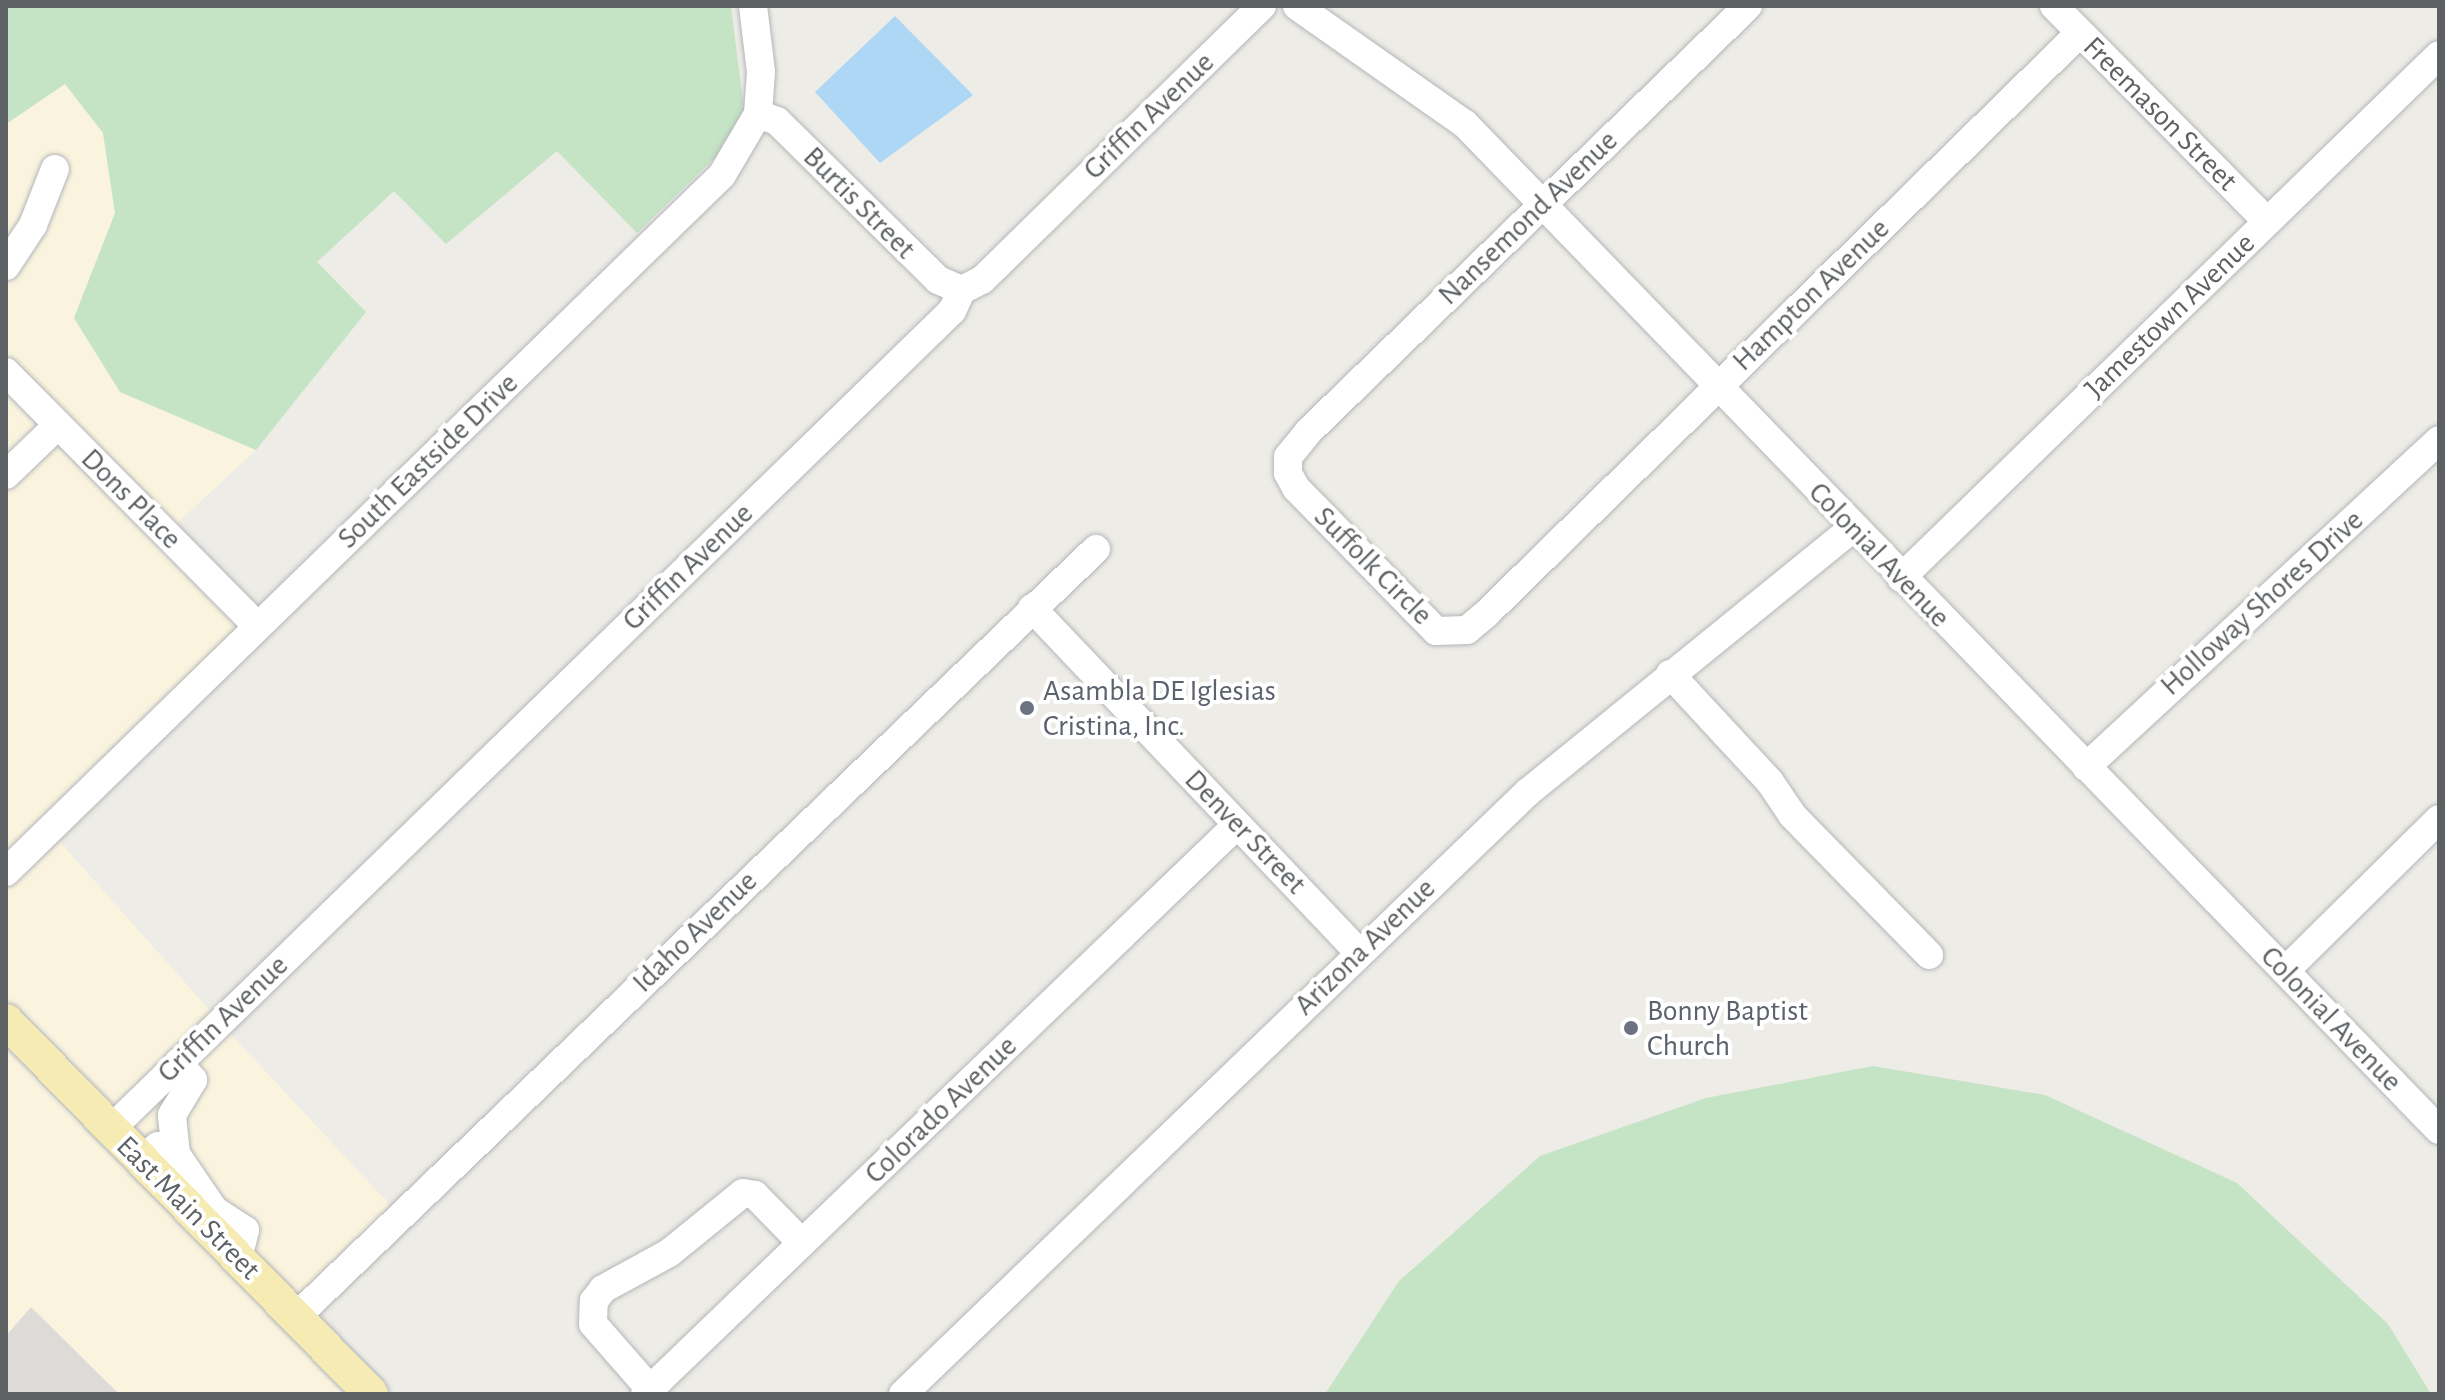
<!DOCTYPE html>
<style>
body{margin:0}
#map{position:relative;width:2445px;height:1400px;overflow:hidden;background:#eeece6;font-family:"Alegreya Sans",sans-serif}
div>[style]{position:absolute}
.commercial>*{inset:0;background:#faf4df;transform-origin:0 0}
.industrial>*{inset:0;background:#dddbd8}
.green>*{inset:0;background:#c5e3c5}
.water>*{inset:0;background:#aed7f6}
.roads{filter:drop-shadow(0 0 2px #b3b6b9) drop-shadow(0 0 2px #b3b6b9)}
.minor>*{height:28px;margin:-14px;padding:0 14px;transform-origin:14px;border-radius:14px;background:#fff}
.major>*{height:34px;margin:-17px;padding:0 17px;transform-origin:17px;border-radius:17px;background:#f6ebb2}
.dots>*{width:22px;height:22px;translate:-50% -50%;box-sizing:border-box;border:4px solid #fff;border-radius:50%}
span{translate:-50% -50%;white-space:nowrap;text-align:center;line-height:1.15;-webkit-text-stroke:8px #fff;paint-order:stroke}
.street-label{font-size:30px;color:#5d6164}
.worship-label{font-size:30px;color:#5b616d}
.left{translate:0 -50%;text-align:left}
.frame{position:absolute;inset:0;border:8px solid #5d6164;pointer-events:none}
</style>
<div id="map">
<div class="commercial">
<i style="clip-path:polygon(65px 83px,103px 133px,115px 213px,74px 318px,120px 392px,256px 450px,174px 526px,6px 356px,6px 124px)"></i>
<i style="clip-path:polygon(6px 388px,43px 426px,6px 461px)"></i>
<i style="clip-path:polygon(57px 440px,242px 627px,6px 858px,6px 488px)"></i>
<i style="clip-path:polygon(254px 643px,59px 841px,213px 1014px,111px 1114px,6px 1004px,6px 886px)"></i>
<i style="left:226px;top:1029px;width:247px;height:141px;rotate:47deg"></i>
<i style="clip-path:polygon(6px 1037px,355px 1394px,119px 1394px,31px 1308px,6px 1336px)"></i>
</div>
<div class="industrial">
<i style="clip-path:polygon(31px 1307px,119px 1394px,6px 1394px,6px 1336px)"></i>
</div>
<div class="green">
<i style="clip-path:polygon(6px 6px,731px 6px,745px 118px,733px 140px,637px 233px,557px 151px,446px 244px,394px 191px,317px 262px,366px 312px,256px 450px,120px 392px,74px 318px,115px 213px,103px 133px,65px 84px,6px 124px)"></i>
<i style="clip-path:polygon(1873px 1066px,2045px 1095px,2237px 1183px,2388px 1324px,2431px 1394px,1325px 1394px,1399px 1281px,1540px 1156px,1706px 1098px)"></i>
</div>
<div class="water">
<i style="clip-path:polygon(895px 16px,973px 95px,880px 163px,815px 92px)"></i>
</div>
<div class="roads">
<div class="minor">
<i style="left:1297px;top:6px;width:205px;rotate:35.1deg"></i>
<i style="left:1465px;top:124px;width:1400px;rotate:45.93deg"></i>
<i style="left:1748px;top:6px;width:611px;rotate:135.93deg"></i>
<i style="left:1309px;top:431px;width:33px;rotate:129deg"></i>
<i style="left:1288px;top:457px;width:16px;rotate:90deg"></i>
<i style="left:1288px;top:473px;width:17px;rotate:62deg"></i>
<i style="left:1296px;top:488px;width:200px;rotate:45.6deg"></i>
<i style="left:1436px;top:631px;width:31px;rotate:-2deg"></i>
<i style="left:1467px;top:630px;width:26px;rotate:-40deg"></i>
<i style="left:1487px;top:613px;width:829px;rotate:-44.37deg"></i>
<i style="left:2054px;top:6px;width:303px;rotate:45.3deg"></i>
<i style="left:758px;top:114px;width:20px;rotate:20deg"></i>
<i style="left:777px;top:121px;width:226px;rotate:44.6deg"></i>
<i style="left:938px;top:280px;width:26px;rotate:23deg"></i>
<i style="left:6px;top:266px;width:49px;rotate:-56.6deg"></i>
<i style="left:33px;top:225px;width:60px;rotate:-68.6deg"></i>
<i style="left:6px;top:372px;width:357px;rotate:45.3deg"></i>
<i style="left:6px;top:475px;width:72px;rotate:-43.9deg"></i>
<i style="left:1901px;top:578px;width:750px;rotate:-44.19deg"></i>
<i style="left:1032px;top:608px;width:475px;rotate:46.5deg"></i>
<i style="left:1670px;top:674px;width:147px;rotate:47.2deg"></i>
<i style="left:1770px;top:782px;width:40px;rotate:56deg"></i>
<i style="left:1792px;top:815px;width:196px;rotate:45.6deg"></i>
<i style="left:2086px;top:767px;width:481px;rotate:-42.8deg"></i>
<i style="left:6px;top:872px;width:999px;rotate:-44.23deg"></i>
<i style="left:722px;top:175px;width:71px;rotate:-59.5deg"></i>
<i style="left:758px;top:114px;width:42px;rotate:-85.9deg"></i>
<i style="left:761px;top:72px;width:66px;rotate:-96.9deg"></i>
<i style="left:2285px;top:971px;width:216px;rotate:-44.6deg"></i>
<i style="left:111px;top:1129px;width:1173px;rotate:-44.21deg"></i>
<i style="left:952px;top:311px;width:23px;rotate:-65deg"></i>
<i style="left:962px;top:290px;width:22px;rotate:-27deg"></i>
<i style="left:982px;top:280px;width:392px;rotate:-44.4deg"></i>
<i style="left:176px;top:1154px;width:39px;rotate:-96deg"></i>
<i style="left:172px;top:1115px;width:41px;rotate:-59deg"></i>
<i style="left:193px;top:1080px;width:23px;rotate:-130deg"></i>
<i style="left:141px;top:1160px;width:22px;rotate:-39deg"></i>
<i style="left:158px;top:1146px;width:20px;rotate:24deg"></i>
<i style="left:176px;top:1154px;width:68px;rotate:55.8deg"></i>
<i style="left:214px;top:1210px;width:37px;rotate:33deg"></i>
<i style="left:245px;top:1230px;width:30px;rotate:104deg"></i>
<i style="left:296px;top:1317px;width:1109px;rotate:-43.83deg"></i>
<i style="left:650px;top:1389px;width:86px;rotate:-131.2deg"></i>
<i style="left:593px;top:1324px;width:23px;rotate:-88deg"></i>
<i style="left:594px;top:1301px;width:15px;rotate:-53deg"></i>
<i style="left:603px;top:1289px;width:75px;rotate:-28.6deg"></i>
<i style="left:669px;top:1253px;width:95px;rotate:-39deg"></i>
<i style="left:743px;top:1193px;width:12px;rotate:9deg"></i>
<i style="left:755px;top:1195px;width:67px;rotate:45.6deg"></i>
<i style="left:645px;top:1394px;width:821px;rotate:-43.87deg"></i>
<i style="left:903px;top:1394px;width:868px;rotate:-43.93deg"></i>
<i style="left:1528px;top:792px;width:419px;rotate:-39.1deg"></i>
</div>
<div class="major">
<i style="left:6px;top:1021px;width:522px;rotate:45.62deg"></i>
</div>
</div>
<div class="dots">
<i style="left:1027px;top:708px;background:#6b7280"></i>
<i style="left:1631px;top:1028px;background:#6b7280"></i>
</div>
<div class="street-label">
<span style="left:2160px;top:114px;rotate:45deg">Freemason Street</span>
<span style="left:1149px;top:116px;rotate:-44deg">Griffin Avenue</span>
<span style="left:859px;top:203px;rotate:45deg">Burtis Street</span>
<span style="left:1528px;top:218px;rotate:-44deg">Nansemond Avenue</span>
<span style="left:1811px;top:295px;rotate:-44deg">Hampton Avenue</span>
<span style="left:2170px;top:316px;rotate:-44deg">Jamestown Avenue</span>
<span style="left:428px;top:461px;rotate:-44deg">South Eastside Drive</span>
<span style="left:131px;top:499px;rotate:45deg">Dons Place</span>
<span style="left:1879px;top:555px;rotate:46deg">Colonial Avenue</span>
<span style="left:1373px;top:566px;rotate:45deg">Suffolk Circle</span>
<span style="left:688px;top:567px;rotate:-44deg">Griffin Avenue</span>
<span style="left:2262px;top:603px;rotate:-42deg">Holloway Shores Drive</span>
<span style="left:1245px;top:832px;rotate:46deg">Denver Street</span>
<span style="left:695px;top:932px;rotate:-44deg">Idaho Avenue</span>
<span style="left:1365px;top:947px;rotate:-44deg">Arizona Avenue</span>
<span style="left:223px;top:1019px;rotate:-44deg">Griffin Avenue</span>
<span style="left:2331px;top:1019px;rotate:46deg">Colonial Avenue</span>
<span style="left:941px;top:1110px;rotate:-44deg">Colorado Avenue</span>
<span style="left:188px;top:1208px;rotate:45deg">East Main Street</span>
</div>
<div class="worship-label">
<span class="left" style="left:1043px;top:708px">Asambla DE Iglesias<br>Cristina, Inc.</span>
<span class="left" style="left:1647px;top:1028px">Bonny Baptist<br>Church</span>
</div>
<div class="frame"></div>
</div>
